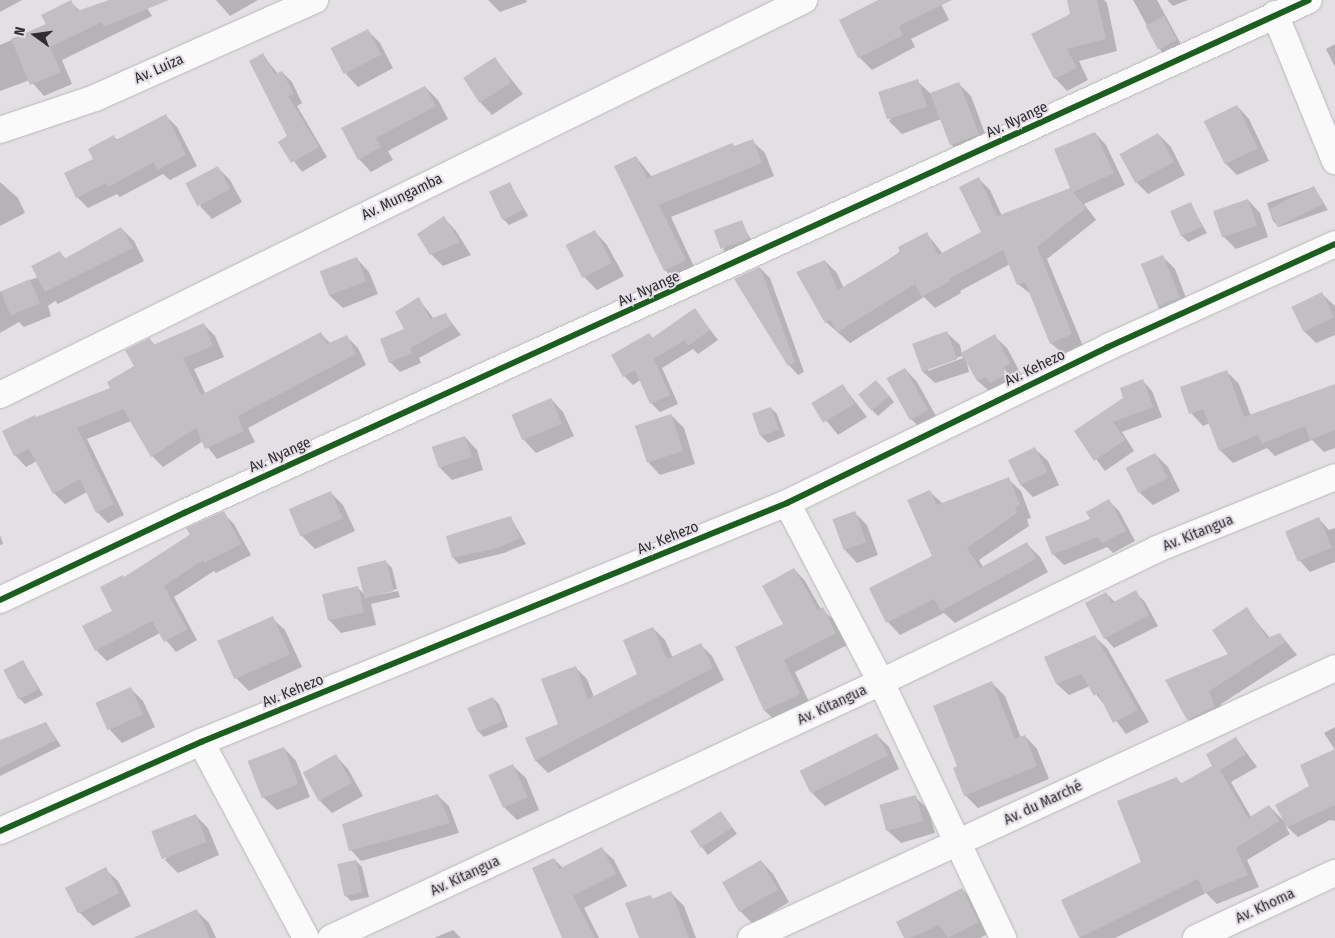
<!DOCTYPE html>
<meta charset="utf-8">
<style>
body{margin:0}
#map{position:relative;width:1335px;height:938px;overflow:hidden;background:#e3e0e4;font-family:"Fira Sans Condensed",sans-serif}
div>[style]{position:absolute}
.shadow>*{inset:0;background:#0003;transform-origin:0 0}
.building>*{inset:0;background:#c1bfc2;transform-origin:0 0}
.roads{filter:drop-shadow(0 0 1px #b9b6ba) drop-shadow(0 0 1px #b9b6ba)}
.minor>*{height:26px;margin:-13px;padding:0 13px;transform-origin:13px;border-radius:13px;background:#fbfafb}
.cycleway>*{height:6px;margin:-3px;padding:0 3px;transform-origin:3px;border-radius:3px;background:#1b5e20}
span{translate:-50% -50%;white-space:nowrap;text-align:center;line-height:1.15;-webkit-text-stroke:4px #e4dee6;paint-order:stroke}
.street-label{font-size:15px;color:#2f2d30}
.north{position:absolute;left:10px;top:10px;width:50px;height:50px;-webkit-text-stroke:4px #e4dee6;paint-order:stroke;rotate:284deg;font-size:14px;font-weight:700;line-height:20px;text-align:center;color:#2f2d30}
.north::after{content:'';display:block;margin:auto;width:18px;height:22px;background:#2f2d30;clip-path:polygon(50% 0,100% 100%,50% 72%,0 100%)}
</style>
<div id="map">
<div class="shadow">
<i style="clip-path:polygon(0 0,22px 0,0 12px)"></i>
<i style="clip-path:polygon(113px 0,142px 0,152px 16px,62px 60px,72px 84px,44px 96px,30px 80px,0 91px,0 45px,47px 25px,71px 2px,80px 11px)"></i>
<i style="clip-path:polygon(216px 0,258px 0,230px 16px)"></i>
<i style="clip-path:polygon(488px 0,526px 0,527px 2px,500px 12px)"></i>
<i style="clip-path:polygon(881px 0,939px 0,949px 20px,911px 39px,915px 47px,872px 70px,859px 57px)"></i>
<i style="clip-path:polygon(1068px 0,1104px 0,1107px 3px,1117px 51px,1079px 61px,1088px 80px,1067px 91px,1055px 78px,1072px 15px)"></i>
<i style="clip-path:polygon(1133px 0,1157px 0,1182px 46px,1164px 56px)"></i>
<i style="clip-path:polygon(1167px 0,1188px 0,1173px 6px)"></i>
<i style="clip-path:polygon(367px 30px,380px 43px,393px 68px,358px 87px,346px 74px)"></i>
<i style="clip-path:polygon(1335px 44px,1335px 67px,1326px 49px)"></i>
<i style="clip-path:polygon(263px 55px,278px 74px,282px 72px,292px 82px,302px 103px,297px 106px,327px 157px,302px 172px,280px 142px,289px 137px)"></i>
<i style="clip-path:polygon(495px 59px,523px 94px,492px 115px,480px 102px)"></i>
<i style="clip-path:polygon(917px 81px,931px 94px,958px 83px,971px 96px,990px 147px,963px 157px,951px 144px,941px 119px,902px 134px,889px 121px)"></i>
<i style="clip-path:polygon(425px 87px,438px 100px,448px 119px,388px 151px,393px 160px,371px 172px,359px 159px,343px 128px)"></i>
<i style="clip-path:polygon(1237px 106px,1249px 119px,1269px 161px,1237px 175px,1225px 163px)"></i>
<i style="clip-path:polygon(166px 116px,177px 127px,197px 166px,170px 180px,163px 174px,120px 197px,117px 194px,88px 208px,77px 197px,95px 159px,114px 137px,118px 140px)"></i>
<i style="clip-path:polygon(1095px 133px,1106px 145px,1125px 185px,1084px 204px,1096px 220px,1047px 259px,1083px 346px,1063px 354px,1051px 343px,1032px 295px,1018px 284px,1010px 264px,960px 291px,961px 293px,935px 308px,924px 297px,850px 343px,826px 322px,825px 261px,837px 273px,844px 289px,927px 234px,943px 254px,982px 233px,979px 179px,990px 190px,1002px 216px,1071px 189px)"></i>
<i style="clip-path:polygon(1158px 134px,1171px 147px,1185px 175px,1148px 194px,1136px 182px)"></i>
<i style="clip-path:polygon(752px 141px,765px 153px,774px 176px,671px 217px,697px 273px,678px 283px,665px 270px,636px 157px,652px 177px)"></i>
<i style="clip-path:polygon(218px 168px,230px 180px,242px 202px,212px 219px,200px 206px)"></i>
<i style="clip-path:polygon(0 182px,18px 198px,25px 213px,0 226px)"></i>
<i style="clip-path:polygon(510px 184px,528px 216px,509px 225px,503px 219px)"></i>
<i style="clip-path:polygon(1314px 187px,1328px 210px,1279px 227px,1273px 221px,1267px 203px)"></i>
<i style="clip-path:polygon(1248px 200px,1260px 213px,1268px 237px,1236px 249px,1223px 236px)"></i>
<i style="clip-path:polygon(1190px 204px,1207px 233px,1188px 242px,1182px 236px)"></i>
<i style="clip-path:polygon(444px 218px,456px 231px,471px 255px,443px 266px,431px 254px)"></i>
<i style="clip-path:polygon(741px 222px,754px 245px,729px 256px,723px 250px)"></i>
<i style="clip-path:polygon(121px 228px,134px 241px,144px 261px,58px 304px,55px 301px,48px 306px,51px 316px,24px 327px,19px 322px,0 333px,0 292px,38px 277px,60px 253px,66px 259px)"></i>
<i style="clip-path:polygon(595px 232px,607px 245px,624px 276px,597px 290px,585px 278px,568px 247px)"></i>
<i style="clip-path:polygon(1163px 257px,1175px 269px,1191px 311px,1171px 319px,1158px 307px)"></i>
<i style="clip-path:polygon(357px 259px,369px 272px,378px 294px,343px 308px,330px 296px,321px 273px)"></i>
<i style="clip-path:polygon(760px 268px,770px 278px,804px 372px,798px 375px,789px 365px)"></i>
<i style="clip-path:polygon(1322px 294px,1335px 306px,1335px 335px,1316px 343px,1304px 331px,1293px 307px)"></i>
<i style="clip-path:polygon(418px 298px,434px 319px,445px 314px,461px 335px,419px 358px,421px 363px,400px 372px,390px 362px,406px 330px,396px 312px)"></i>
<i style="clip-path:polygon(695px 310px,718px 340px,698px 354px,693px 349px,662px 368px,678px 404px,660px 412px,651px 403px,641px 380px,633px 385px,624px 376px,649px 334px,654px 339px)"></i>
<i style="clip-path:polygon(204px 325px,215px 336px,224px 357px,194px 369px,206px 395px,321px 334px,331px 344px,347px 337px,358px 348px,366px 365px,248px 428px,255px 442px,217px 459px,203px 441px,163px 467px,152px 456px,131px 421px,87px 439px,124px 515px,108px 523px,97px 512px,87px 492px,65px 504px,54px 493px,37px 461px,26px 467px,15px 455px,37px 418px,112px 388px,135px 366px,150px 340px,155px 345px)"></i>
<i style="clip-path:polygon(evenodd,947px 333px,960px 345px,962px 354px,994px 336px,1007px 348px,1022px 376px,991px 393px,978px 381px,965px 356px,969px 372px,935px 383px,922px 371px,913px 345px,947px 333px,962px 356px,963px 358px,928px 371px,928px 368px,962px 356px)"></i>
<i style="clip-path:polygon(905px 369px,917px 382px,940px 423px,924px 432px,911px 419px)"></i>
<i style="clip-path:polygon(1226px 371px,1239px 384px,1251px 416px,1335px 385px,1335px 448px,1324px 452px,1312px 440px,1275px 456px,1267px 448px,1233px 463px,1220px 450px,1210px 423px,1203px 426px,1191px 413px)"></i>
<i style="clip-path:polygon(1142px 380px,1152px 391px,1162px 417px,1122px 432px,1134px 451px,1105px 471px,1076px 432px,1125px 398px)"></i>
<i style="clip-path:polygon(843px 386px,867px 417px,838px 435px,813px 404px)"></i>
<i style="clip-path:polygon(882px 387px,894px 402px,878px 416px,872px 410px)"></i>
<i style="clip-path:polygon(551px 399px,563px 412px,574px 436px,536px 453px,524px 440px)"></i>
<i style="clip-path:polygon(771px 408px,777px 414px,785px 436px,768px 443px,762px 437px,754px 415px)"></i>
<i style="clip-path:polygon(671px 415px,684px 428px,695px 464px,660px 475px,648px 462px)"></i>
<i style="clip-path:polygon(465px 437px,477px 450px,483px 470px,452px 480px,440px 468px)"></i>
<i style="clip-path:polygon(1035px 449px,1048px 461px,1059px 485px,1033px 497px,1021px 485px)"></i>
<i style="clip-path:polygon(1155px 454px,1168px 467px,1180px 491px,1153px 505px,1140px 493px,1128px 468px)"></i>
<i style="clip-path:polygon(1008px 479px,1021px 491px,1031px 518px,1027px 519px,1029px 526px,979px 560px,983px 567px,1027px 544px,1040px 557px,1048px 572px,955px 623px,944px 613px,900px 635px,888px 622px,871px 589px,934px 557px,929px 491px,943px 504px)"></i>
<i style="clip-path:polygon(330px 492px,343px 505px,355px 531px,315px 549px,302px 536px,290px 510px)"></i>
<i style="clip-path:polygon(1109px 501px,1119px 511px,1135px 541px,1113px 553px,1107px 547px,1064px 565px,1053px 554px)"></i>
<i style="clip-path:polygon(854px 512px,867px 525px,878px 555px,857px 563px,845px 550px)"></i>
<i style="clip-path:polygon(223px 513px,234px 524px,251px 555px,216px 573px,214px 571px,174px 597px,197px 640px,176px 652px,160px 633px,107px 661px,96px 650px,114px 611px,124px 578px)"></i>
<i style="clip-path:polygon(511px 518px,526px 544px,504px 553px,459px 564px,453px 558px)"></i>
<i style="clip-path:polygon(1319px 519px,1329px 530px,1335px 528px,1335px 562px,1310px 572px,1300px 561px)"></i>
<i style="clip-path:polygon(0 535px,3px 544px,0 545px)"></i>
<i style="clip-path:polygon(386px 562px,392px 568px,397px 589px,367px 597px,398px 591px,400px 597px,371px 604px,376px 625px,341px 633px,329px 620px,357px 587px,365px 595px)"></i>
<i style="clip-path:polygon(794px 569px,805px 581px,821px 609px,834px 620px,847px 645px,795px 672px,811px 706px,777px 722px,765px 711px,737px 648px,785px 625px)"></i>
<i style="clip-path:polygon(1135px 592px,1145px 602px,1158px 626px,1114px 648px,1105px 638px,1106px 593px,1116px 603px)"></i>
<i style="clip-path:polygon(1251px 615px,1270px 638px,1280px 634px,1297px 655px,1221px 704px,1227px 720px,1201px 732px,1188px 719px)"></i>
<i style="clip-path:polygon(272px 618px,285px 630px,302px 667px,249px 691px,236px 678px)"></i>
<i style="clip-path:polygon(653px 628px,665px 640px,673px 658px,700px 644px,712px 656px,724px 680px,548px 773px,536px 761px,527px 739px,560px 724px,575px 667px,587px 679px,594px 697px,639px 675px)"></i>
<i style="clip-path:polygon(1095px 637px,1107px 648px,1149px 722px,1126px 734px,1090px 686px,1069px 695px,1057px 684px,1046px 658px)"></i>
<i style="clip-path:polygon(23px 661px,43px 695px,25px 704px,19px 698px)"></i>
<i style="clip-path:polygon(992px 683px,1005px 696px,1021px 738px,1025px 736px,1037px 749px,1049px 779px,978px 808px,965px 795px,958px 767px)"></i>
<i style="clip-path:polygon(131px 689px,143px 701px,155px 727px,122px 743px,110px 730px)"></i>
<i style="clip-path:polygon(493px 698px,499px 704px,508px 727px,484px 737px,478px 731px)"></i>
<i style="clip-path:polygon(46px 723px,61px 746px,0 776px,0 742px)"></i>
<i style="clip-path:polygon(1335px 727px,1335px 750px,1324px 733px)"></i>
<i style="clip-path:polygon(877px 735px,889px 747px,899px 769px,825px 806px,812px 793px)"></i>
<i style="clip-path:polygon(1236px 738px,1257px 767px,1231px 782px,1251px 817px,1269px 806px,1285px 822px,1335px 750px,1335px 821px,1330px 820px,1298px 837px,1285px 825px,1290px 834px,1247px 860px,1259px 887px,1217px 904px,1206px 893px,1115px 938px,1080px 938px,1063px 900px,1143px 862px,1176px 779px,1182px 784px,1214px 766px)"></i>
<i style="clip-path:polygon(284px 748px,296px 761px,310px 797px,277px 810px,264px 798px,250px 762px)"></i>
<i style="clip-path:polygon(336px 756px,348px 769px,363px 796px,332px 813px,320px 801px)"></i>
<i style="clip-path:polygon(513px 766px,526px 778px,539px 810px,517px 820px,504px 807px,490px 776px)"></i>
<i style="clip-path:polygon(438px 796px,449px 806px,459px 833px,361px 861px,351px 850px)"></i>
<i style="clip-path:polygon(915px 797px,928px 809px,935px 833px,901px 843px,888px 831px,882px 807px)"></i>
<i style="left:721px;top:812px;width:27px;height:36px;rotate:54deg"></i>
<i style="clip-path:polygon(196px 816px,208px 828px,219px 855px,178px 873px,165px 860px)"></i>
<i style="clip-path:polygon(602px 849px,614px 860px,627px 886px,584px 908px,599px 938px,563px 938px,554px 859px,563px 868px)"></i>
<i style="clip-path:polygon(356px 861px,362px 867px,369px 897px,351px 901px,345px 895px)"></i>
<i style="clip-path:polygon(761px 861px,773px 874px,789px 902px,753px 924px,740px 911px)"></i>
<i style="clip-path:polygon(105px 869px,118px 881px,131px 906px,93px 926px,80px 913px,67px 889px)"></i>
<i style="clip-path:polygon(962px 889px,973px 900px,989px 933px,980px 938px,905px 938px)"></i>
<i style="clip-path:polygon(671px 893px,684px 906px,696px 938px,640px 938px,650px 896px,654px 900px)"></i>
<i style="clip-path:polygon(197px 911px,209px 923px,216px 938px,142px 938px)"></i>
<i style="clip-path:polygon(453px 930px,461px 938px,434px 938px)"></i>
</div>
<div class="building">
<i style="clip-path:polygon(71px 0,77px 11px,109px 0,169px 0,104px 27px,102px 22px,50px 47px,61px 72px,30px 85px,11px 39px,46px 24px,41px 15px)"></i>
<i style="clip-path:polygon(878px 0,952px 0,899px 26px,903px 35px,858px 58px,839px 20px)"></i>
<i style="clip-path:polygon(1067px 0,1097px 0,1106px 39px,1067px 49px,1077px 68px,1054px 79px,1031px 34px,1070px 14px)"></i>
<i style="left:1164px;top:16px;width:27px;height:21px;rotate:62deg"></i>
<i style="left:368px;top:29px;width:29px;height:42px;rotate:63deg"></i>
<i style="clip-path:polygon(263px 53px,275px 74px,282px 71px,294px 94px,288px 96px,319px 147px,291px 163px,278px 142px,287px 136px,249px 61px)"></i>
<i style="left:495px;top:57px;width:30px;height:38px;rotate:57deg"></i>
<i style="left:918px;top:79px;width:29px;height:42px;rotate:72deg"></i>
<i style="left:959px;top:82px;width:56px;height:31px;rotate:69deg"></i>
<i style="clip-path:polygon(425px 86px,436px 106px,376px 138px,381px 147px,358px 160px,341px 128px)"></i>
<i style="left:1237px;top:105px;width:48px;height:37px;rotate:64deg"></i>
<i style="clip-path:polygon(166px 114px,186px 155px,157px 170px,154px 162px,108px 187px,106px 183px,76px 198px,64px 173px,93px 159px,88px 149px,114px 135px,116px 140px)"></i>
<i style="clip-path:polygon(1095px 132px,1114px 173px,1073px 192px,1086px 208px,1037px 247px,1072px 334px,1050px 344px,1025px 282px,1017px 285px,1003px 250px,949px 279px,950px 281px,922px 297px,915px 284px,838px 332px,830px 320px,825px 323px,796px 272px,825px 260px,838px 290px,900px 253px,898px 247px,927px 232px,938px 255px,981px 232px,959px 187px,979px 177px,997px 216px,1070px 188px,1054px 149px)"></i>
<i style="left:1158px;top:133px;width:33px;height:44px;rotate:61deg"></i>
<i style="clip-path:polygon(753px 139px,762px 163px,659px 205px,686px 260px,664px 271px,614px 166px,636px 156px,647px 178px,732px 143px,734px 146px)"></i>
<i style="left:218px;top:166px;width:26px;height:37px;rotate:62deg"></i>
<i style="left:510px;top:182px;width:31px;height:23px;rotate:65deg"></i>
<i style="left:1314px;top:186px;width:20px;height:51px;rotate:63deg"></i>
<i style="left:1248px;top:199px;width:28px;height:37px;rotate:71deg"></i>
<i style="left:1191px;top:202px;width:27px;height:23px;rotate:66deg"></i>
<i style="clip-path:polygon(444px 216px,460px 242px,430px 255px,417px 234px)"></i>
<i style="left:742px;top:220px;width:20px;height:30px;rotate:70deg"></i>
<i style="clip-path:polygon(121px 227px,133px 248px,45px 292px,31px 266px,60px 251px,64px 259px)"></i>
<i style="left:595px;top:230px;width:37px;height:33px;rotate:63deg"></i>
<i style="left:1163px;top:255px;width:46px;height:24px;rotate:68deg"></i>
<i style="left:357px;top:257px;width:26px;height:40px;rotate:69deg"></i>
<i style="clip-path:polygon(760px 267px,795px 362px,788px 366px,734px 279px)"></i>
<i style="left:30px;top:279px;width:26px;height:32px;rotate:67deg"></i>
<i style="left:1322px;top:292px;width:28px;height:34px;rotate:64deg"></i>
<i style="clip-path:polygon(419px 297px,430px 319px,446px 313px,452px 325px,410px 348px,412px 353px,389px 363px,380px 339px,404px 329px,395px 312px)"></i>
<i style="clip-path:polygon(695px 308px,710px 330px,688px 346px,685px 340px,654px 359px,670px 395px,650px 404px,635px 370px,623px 377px,611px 355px,649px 333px,652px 338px)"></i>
<i style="clip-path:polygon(204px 323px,213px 346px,183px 358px,201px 395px,321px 332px,327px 344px,347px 335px,356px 354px,238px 416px,244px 431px,205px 449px,196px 428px,151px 457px,123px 409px,77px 428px,114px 504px,96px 513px,80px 479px,53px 494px,29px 449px,14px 456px,2px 431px,35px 415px,36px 417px,110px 388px,107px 382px,134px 366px,125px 350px,150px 338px,153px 345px)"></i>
<i style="left:947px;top:331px;width:30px;height:37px;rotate:70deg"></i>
<i style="clip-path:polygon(995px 334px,1010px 363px,1004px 367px,1008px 373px,990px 383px,986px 377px,977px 381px,961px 353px)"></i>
<i style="left:905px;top:368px;width:48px;height:21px;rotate:61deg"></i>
<i style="clip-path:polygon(1227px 370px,1244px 417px,1335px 384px,1335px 430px,1310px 440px,1305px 426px,1262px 444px,1258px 435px,1219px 451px,1203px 409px,1189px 414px,1180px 387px)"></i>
<i style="clip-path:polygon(1143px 379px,1153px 407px,1113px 422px,1125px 440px,1094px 461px,1074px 431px,1123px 398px,1120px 388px)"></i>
<i style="left:876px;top:380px;width:21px;height:23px;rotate:51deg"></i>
<i style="left:843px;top:384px;width:23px;height:37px;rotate:59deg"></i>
<i style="left:551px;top:398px;width:28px;height:43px;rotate:67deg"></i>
<i style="left:771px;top:407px;width:24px;height:20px;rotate:71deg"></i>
<i style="left:671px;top:414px;width:39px;height:38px;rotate:72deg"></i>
<i style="left:465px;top:436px;width:22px;height:35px;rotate:72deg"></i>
<i style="left:1035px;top:447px;width:28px;height:30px;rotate:64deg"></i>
<i style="left:1155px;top:453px;width:28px;height:33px;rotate:63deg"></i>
<i style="clip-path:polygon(1009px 477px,1020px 505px,1015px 507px,1017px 513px,967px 548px,980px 568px,1027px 542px,1036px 559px,941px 611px,934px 599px,886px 623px,869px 588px,932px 556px,907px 500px,930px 490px,937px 505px)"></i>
<i style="left:331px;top:491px;width:30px;height:46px;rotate:67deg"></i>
<i style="clip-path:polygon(1109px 499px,1126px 531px,1102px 543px,1098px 537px,1052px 555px,1045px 537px,1090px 519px,1086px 512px)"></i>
<i style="clip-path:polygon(224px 511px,241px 544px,204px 563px,203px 560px,164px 586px,187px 629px,164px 642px,152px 621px,95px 651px,82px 626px,112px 611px,100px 587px,123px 575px,124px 577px,190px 535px,186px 528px)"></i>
<i style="left:855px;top:511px;width:33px;height:24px;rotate:70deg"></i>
<i style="clip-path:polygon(511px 516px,520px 538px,498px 548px,452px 558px,446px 536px)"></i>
<i style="left:1319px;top:517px;width:33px;height:37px;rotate:67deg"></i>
<i style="left:386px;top:560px;width:32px;height:30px;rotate:76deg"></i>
<i style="clip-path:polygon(794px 568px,818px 610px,823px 607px,836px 633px,784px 660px,800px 694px,764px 711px,735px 647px,783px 624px,762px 586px)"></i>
<i style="left:358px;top:586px;width:27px;height:37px;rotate:77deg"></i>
<i style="clip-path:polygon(1136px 590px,1149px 615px,1104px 639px,1085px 603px,1106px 592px,1112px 603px)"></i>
<i style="clip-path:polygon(1247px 607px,1267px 638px,1280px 633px,1285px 642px,1209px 691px,1215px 707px,1187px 720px,1165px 680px,1228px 654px,1212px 630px)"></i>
<i style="left:273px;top:616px;width:42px;height:61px;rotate:66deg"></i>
<i style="clip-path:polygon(653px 627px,667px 659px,701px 643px,713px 668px,535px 761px,525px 738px,558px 724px,541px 679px,576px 666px,588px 699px,637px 674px,623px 640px)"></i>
<i style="clip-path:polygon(1095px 635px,1138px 710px,1113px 723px,1098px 693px,1094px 696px,1081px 674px,1056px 684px,1044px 657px)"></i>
<i style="left:23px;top:660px;width:33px;height:22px;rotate:63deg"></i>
<i style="clip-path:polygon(992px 681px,1015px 739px,1025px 735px,1037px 766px,964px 796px,953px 768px,957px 766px,933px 706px)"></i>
<i style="left:131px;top:687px;width:30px;height:39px;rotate:66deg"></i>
<i style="left:493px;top:697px;width:26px;height:28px;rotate:67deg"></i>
<i style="clip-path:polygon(46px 722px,56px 740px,0 768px,0 740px)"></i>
<i style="left:877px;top:733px;width:25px;height:86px;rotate:64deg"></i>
<i style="clip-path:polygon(1236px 737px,1246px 754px,1220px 770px,1248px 818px,1269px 805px,1279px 821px,1236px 848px,1248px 875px,1204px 893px,1198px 879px,1079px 938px,1061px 900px,1141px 862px,1117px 801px,1177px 777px,1180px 784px,1212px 766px,1206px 754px)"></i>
<i style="left:284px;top:747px;width:40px;height:39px;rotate:69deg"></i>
<i style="clip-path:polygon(1335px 749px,1335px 805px,1287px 827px,1275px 805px,1309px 786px,1300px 765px)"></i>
<i style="left:336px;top:754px;width:33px;height:38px;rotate:61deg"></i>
<i style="left:513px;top:764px;width:36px;height:27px;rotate:66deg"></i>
<i style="clip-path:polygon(438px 794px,450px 823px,349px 851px,342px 824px)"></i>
<i style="left:916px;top:795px;width:27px;height:38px;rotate:75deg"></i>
<i style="left:721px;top:811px;width:20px;height:37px;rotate:57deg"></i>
<i style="left:196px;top:814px;width:30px;height:48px;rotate:69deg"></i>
<i style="clip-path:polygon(602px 847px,616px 874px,573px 896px,595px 938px,562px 938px,532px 868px,554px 858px,559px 869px)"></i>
<i style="left:356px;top:860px;width:33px;height:19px;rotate:78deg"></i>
<i style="left:761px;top:860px;width:34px;height:45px;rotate:60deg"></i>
<i style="left:106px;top:867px;width:29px;height:46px;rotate:63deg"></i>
<i style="clip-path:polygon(962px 888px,979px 922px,948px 938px,939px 925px,911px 938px,904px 938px,896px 922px)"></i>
<i style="clip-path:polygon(671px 891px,689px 938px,639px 938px,625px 903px,651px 895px,652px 899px)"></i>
<i style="clip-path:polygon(197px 909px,210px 938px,133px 938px)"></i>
</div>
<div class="roads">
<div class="minor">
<i style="left:1275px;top:14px;width:159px;rotate:67.8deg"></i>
<i style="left:0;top:130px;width:100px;rotate:-18.6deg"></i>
<i style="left:95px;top:98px;width:241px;rotate:-24deg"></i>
<i style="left:0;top:395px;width:896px;rotate:-26.16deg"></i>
<i style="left:787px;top:503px;width:202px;rotate:62.3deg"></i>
<i style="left:881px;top:682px;width:284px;rotate:64.5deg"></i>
<i style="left:0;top:600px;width:204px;rotate:-25.3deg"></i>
<i style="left:184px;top:513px;width:1236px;rotate:-24.51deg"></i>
<i style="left:201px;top:742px;width:222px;rotate:61.8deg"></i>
<i style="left:0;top:831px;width:220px;rotate:-23.9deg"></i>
<i style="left:201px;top:742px;width:633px;rotate:-22.19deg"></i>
<i style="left:787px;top:503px;width:357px;rotate:-25.9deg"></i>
<i style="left:1108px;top:347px;width:249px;rotate:-24.4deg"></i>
<i style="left:331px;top:938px;width:607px;rotate:-24.96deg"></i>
<i style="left:881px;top:682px;width:306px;rotate:-25.7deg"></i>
<i style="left:1157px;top:549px;width:192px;rotate:-22deg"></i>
<i style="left:751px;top:938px;width:643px;rotate:-24.81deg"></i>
<i style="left:1196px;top:938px;width:153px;rotate:-25.1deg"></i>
</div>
</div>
<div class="cycleway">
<i style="left:0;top:600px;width:204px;rotate:-25.3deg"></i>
<i style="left:184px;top:513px;width:1236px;rotate:-24.51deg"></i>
<i style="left:0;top:831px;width:220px;rotate:-23.9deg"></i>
<i style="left:201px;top:742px;width:633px;rotate:-22.19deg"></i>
<i style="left:787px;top:503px;width:357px;rotate:-25.9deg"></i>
<i style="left:1108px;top:347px;width:249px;rotate:-24.4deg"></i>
</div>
<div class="street-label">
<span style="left:159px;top:69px;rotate:-24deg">Av. Luiza</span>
<span style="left:1017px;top:120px;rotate:-25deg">Av. Nyange</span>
<span style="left:402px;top:197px;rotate:-26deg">Av. Mungamba</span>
<span style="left:649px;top:289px;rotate:-24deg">Av. Nyange</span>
<span style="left:1035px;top:368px;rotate:-26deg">Av. Kehezo</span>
<span style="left:280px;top:455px;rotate:-24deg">Av. Nyange</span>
<span style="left:1198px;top:533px;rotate:-22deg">Av. Kitangua</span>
<span style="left:668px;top:538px;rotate:-22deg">Av. Kehezo</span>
<span style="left:293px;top:691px;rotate:-22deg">Av. Kehezo</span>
<span style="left:832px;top:705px;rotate:-25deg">Av. Kitangua</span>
<span style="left:1043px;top:803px;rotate:-25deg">Av. du Marché</span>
<span style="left:465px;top:876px;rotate:-25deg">Av. Kitangua</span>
<span style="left:1265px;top:906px;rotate:-25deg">Av. Khoma</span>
</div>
<div class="north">N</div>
</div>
